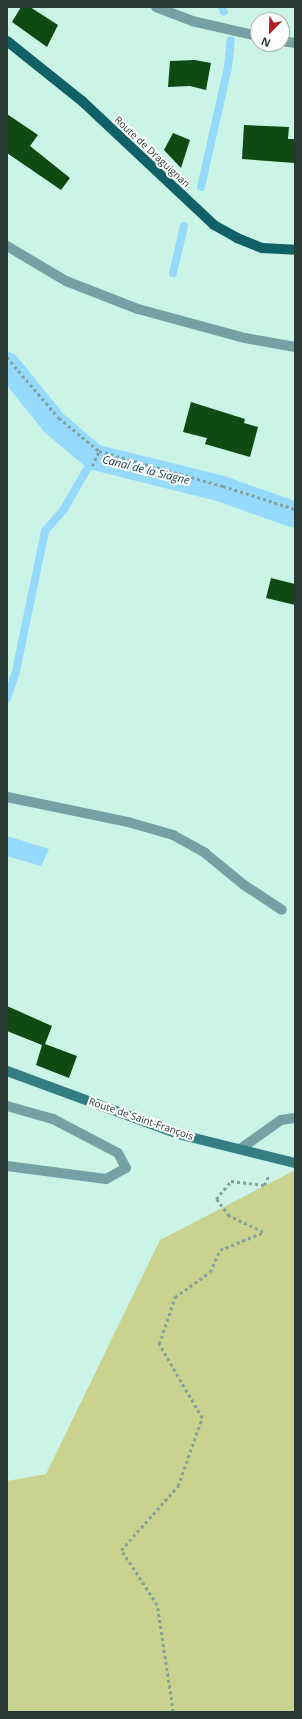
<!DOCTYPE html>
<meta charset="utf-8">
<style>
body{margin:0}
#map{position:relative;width:302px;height:1719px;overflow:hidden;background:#cbf4e6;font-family:"Open Sans",sans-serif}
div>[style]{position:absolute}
.green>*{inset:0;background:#c9d28e}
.water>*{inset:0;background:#95d9fd}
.stream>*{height:8px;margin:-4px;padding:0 4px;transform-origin:4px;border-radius:4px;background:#95d9fd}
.canal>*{height:26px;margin:-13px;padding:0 13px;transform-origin:13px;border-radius:13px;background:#95d9fd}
.building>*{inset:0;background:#0e4a11}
.path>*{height:2.5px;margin-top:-1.25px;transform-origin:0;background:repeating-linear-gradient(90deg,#84a298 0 3px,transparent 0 6px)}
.lane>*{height:10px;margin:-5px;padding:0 5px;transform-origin:5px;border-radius:5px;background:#75a1a4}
.street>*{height:10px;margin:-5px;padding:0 5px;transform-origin:5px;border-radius:5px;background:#75a1a4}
.secondary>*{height:10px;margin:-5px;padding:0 5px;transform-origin:5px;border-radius:5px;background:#347d83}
.primary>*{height:10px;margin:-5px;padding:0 5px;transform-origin:5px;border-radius:5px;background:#0f6167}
span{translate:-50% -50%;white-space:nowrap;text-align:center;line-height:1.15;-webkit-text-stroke:4px #fff;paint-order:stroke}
.street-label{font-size:10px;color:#283833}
.water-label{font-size:11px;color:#0e3649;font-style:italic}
.frame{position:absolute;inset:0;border:8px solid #283833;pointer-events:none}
.north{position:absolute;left:250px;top:12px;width:40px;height:40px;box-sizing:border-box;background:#fff;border:1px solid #a9afad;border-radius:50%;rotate:203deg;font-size:11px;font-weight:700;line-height:16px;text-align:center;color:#283833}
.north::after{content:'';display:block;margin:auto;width:14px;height:18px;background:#af1e22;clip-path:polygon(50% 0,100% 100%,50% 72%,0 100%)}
</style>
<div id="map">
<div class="green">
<i style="clip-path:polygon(295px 1170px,295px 1712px,7px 1712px,7px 1481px,46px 1474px,160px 1240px)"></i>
</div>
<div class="water">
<i style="clip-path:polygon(7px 836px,49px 849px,41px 866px,7px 856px)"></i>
</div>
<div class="stream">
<i style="left:222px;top:7px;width:5px;rotate:68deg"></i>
<i style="left:201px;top:187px;width:123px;rotate:-77.3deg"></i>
<i style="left:228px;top:67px;width:27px;rotate:-84deg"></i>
<i style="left:173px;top:273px;width:48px;rotate:-76.8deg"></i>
<i style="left:7px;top:699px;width:29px;rotate:-72deg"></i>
<i style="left:16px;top:671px;width:143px;rotate:-78.3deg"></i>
<i style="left:45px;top:531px;width:29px;rotate:-49deg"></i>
<i style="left:64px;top:509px;width:60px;rotate:-60deg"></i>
</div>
<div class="canal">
<i style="left:7px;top:365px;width:75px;rotate:51deg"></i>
<i style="left:54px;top:423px;width:52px;rotate:40.4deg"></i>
<i style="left:94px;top:457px;width:132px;rotate:14deg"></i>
<i style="left:222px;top:489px;width:77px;rotate:19.6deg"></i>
</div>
<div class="building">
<i style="clip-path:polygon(21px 7px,30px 7px,58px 25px,47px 47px,12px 22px)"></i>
<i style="clip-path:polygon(195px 60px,211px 63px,206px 90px,190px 86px,168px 87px,170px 61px)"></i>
<i style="clip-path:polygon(7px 114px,38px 135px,30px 146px,70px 178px,61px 190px,7px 153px)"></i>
<i style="clip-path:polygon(244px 125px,289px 127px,288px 139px,295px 139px,295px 163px,242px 159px)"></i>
<i style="clip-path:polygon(173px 133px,190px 140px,181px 168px,164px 150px)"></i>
<i style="clip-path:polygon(191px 402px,245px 419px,244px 423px,258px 427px,250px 457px,205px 444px,207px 438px,183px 432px)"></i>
<i style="clip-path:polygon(271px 578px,295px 584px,295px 605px,266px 598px)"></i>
<i style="clip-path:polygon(7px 1006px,52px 1026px,45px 1044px,77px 1056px,69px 1078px,36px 1065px,42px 1045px,7px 1031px)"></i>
</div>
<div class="path">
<i style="left:7px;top:357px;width:80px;rotate:49.6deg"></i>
<i style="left:59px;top:418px;width:52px;rotate:39.5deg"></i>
<i style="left:99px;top:451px;width:129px;rotate:15.8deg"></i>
<i style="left:223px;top:486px;width:76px;rotate:17.7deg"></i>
<i style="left:92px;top:466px;width:17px;rotate:-65deg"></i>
<i style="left:263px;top:1232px;width:38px;rotate:-155deg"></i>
<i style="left:229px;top:1216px;width:21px;rotate:-127deg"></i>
<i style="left:216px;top:1199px;width:23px;rotate:-50deg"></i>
<i style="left:231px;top:1181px;width:33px;rotate:7deg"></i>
<i style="left:264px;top:1185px;width:11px;rotate:-63deg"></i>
<i style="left:173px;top:1712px;width:108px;rotate:-98.5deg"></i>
<i style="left:157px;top:1605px;width:66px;rotate:-123.2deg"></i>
<i style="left:121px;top:1550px;width:86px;rotate:-48.3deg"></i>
<i style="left:178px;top:1486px;width:72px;rotate:-70.6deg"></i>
<i style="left:202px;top:1418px;width:86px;rotate:-120.2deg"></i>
<i style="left:159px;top:1344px;width:50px;rotate:-71.2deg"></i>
<i style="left:175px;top:1297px;width:43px;rotate:-35.5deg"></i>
<i style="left:210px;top:1272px;width:24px;rotate:-66deg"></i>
<i style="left:220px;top:1250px;width:48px;rotate:-22.2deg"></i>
</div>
<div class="lane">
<i style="left:7px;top:797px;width:124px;rotate:11.7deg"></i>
<i style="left:128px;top:822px;width:47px;rotate:16.1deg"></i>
<i style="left:173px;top:835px;width:37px;rotate:29deg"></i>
<i style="left:205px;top:853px;width:50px;rotate:39.4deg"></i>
<i style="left:244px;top:885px;width:45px;rotate:33.3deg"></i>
<i style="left:7px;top:1106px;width:48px;rotate:15.8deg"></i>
<i style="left:53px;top:1119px;width:73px;rotate:27.6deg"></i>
<i style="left:118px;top:1153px;width:17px;rotate:62deg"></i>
<i style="left:126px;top:1168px;width:23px;rotate:151deg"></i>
<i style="left:106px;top:1179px;width:100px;rotate:-172.5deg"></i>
<i style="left:240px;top:1149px;width:50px;rotate:-35.3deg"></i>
<i style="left:281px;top:1120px;width:14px;rotate:-8deg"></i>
</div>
<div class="street">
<i style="left:156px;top:7px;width:39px;rotate:21deg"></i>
<i style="left:192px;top:21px;width:68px;rotate:12.8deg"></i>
<i style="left:282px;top:41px;width:13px;rotate:9deg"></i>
<i style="left:7px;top:246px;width:69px;rotate:30.7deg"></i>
<i style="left:66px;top:281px;width:77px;rotate:21.3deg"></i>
<i style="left:138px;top:309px;width:111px;rotate:15.2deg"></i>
<i style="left:245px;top:338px;width:51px;rotate:10.2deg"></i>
</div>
<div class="secondary">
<i style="left:7px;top:1071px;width:182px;rotate:20.2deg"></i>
<i style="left:178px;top:1134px;width:121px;rotate:13.9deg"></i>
</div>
<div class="primary">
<i style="left:7px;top:41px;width:96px;rotate:38.7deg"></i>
<i style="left:82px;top:101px;width:181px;rotate:43.2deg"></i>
<i style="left:214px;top:225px;width:26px;rotate:29deg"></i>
<i style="left:237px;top:238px;width:27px;rotate:22deg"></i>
<i style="left:262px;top:248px;width:33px;rotate:3deg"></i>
</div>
<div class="street-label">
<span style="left:152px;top:152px;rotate:43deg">Route de Draguignan</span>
<span style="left:141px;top:1119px;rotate:19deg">Route de Saint-François</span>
</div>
<div class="water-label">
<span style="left:146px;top:470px;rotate:14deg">Canal de la Siagne</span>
</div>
<div class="frame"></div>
<div class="north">N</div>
</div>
